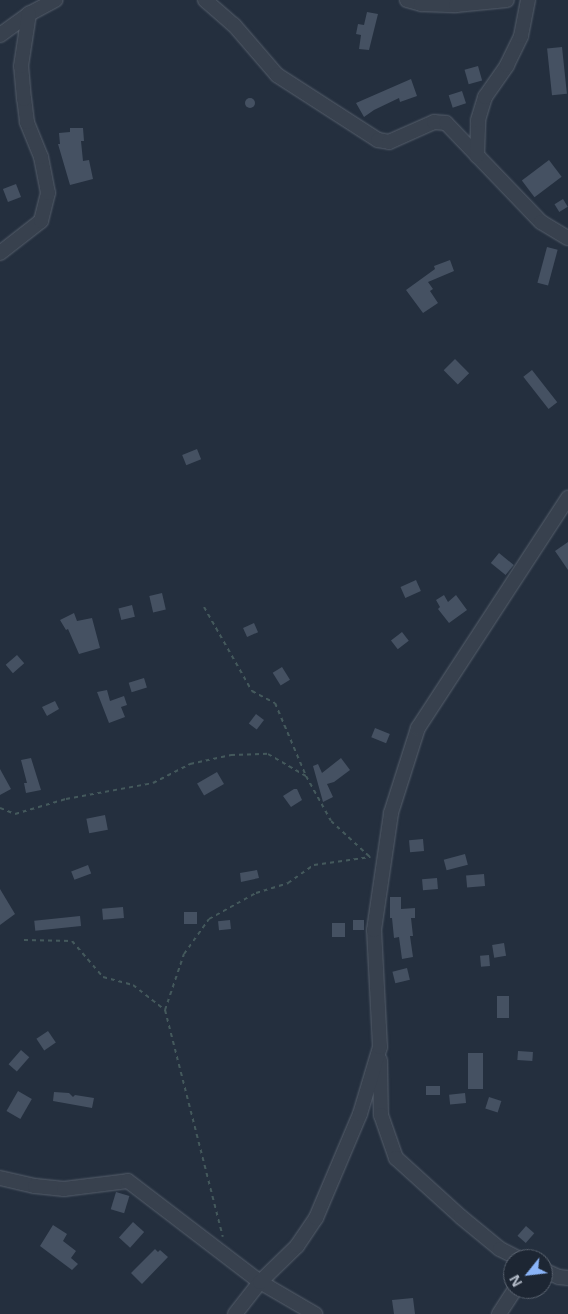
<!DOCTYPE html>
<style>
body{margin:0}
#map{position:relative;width:568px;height:1314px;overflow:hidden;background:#242f3e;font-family:"Open Sans",sans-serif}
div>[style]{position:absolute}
.building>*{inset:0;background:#455162;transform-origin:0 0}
.round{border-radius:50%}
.path>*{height:2px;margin-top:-1px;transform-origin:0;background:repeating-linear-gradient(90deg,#44595c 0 4px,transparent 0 8px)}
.roads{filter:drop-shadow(0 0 1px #565f6c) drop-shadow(0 0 1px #565f6c)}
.street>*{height:14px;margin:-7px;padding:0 7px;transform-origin:7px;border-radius:7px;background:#38414e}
span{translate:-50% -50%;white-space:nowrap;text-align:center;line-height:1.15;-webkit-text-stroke:4.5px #1d2633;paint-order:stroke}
.north{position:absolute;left:503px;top:1249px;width:50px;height:50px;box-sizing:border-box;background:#1d2633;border:1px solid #59626f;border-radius:50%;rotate:241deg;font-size:14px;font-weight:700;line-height:20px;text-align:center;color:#b4bcc9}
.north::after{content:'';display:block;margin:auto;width:18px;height:22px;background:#8ab4f8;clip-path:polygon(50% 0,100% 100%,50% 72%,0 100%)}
</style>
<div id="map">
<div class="building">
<i style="clip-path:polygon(367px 12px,378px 14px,369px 50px,359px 49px,361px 35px,356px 34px,358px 24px,364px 25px)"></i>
<i style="left:562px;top:47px;width:47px;height:15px;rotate:84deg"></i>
<i style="left:478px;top:66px;width:15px;height:14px;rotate:74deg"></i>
<i style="clip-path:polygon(411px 79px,417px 96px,400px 102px,399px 98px,374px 110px,364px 117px,356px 103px)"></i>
<i style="left:462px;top:91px;width:13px;height:14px;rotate:72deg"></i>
<i class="round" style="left:245px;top:98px;width:10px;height:10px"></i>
<i style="clip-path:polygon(70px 128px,83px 128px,84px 141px,81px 141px,83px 161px,89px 160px,93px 179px,70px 185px,58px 144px,60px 144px,59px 133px,70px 132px)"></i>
<i style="left:549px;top:160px;width:21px;height:34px;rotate:53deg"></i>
<i style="left:16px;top:184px;width:14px;height:14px;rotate:69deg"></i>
<i style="left:563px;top:199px;width:9px;height:10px;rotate:58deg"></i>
<i style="left:547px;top:247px;width:11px;height:37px;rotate:15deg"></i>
<i style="clip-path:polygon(450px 260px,454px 271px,428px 282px,433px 289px,430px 291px,438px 303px,423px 313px,406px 290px,435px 269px,434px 266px)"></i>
<i style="left:455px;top:359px;width:20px;height:16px;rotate:45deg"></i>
<i style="left:532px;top:370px;width:41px;height:11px;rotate:52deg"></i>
<i style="left:197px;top:449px;width:11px;height:16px;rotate:68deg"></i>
<i style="clip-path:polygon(568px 542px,568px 570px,555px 551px)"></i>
<i style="left:499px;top:553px;width:19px;height:13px;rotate:39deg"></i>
<i style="left:416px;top:580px;width:12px;height:17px;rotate:66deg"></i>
<i style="left:162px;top:593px;width:17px;height:13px;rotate:77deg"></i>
<i style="clip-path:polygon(444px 595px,448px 602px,456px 595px,467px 610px,449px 623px,438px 609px,440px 607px,436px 600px)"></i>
<i style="left:132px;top:605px;width:12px;height:14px;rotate:76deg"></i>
<i style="clip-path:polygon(74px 613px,77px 621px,92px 618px,100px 648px,79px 654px,68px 629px,66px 630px,60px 620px)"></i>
<i style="left:254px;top:623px;width:10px;height:12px;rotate:66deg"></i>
<i style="left:402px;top:632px;width:11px;height:14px;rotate:52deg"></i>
<i style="left:17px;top:655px;width:11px;height:15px;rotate:49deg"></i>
<i style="left:282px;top:667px;width:15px;height:11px;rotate:58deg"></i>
<i style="left:144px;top:678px;width:10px;height:16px;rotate:73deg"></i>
<i style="clip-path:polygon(107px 690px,110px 701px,124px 696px,127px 705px,121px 707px,125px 717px,109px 723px,97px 692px)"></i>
<i style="clip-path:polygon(55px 701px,59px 709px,47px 716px,42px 707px)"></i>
<i style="left:256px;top:714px;width:10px;height:12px;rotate:37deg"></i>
<i style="left:375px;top:728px;width:16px;height:10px;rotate:22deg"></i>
<i style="clip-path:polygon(31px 758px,41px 790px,26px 793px,24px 783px,27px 783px,21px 760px)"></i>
<i style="clip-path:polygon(341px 758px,350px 770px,334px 782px,327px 784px,333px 797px,323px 802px,313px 766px,318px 764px,322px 773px)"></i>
<i style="clip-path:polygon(0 769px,11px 789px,0 795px)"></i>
<i style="left:217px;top:772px;width:14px;height:23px;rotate:60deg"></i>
<i style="clip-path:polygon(294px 789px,297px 789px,302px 800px,291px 807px,283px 796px)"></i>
<i style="left:105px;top:815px;width:15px;height:19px;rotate:79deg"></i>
<i style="left:423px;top:839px;width:12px;height:14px;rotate:85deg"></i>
<i style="left:465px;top:854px;width:11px;height:22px;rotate:75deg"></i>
<i style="left:88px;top:865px;width:9px;height:18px;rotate:69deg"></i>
<i style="clip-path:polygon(257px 870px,259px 878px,241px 882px,240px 873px)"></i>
<i style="left:484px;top:874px;width:12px;height:18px;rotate:85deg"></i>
<i style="left:437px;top:878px;width:11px;height:15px;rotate:85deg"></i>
<i style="clip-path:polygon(0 889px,15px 914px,0 925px)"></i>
<i style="clip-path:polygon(390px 897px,401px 897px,401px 909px,415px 908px,415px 918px,411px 918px,413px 936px,410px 936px,413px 957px,402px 959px,399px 937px,394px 938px,392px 918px,390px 918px)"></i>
<i style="left:123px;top:907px;width:11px;height:21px;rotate:85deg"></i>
<i style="left:184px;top:912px;width:13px;height:12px"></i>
<i style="left:80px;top:916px;width:10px;height:46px;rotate:84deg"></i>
<i style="left:230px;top:920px;width:9px;height:12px;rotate:84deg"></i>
<i style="left:364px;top:920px;width:10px;height:11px;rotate:90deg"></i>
<i style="left:332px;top:923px;width:13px;height:14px"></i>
<i style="left:504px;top:943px;width:13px;height:12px;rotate:81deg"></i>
<i style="left:489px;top:955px;width:11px;height:9px;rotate:85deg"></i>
<i style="left:407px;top:968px;width:12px;height:15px;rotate:76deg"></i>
<i style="left:497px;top:996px;width:12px;height:22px"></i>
<i style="left:48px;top:1031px;width:14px;height:14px;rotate:56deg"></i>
<i style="left:21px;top:1050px;width:11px;height:19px;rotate:41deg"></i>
<i style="left:518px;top:1051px;width:15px;height:9px;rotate:4deg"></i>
<i style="left:483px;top:1053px;width:36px;height:15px;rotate:90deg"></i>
<i style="left:426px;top:1086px;width:14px;height:9px"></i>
<i style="left:18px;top:1091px;width:16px;height:23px;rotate:30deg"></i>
<i style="clip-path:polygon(54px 1092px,69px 1093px,73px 1097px,75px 1095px,94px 1098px,92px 1108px,53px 1101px)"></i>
<i style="left:465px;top:1093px;width:10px;height:16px;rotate:84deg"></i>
<i style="left:489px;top:1097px;width:13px;height:12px;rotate:18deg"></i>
<i style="left:116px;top:1192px;width:14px;height:18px;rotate:17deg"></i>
<i style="left:133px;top:1222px;width:15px;height:21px;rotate:42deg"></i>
<i style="clip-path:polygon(53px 1225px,67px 1234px,63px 1241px,76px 1251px,71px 1258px,78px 1264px,72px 1270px,40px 1246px)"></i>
<i style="left:526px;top:1226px;width:11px;height:13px;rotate:41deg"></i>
<i style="clip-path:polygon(155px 1249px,158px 1252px,160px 1250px,168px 1257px,142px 1284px,131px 1273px)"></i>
<i style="clip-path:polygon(413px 1298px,415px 1314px,394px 1314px,392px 1300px)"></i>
</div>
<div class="path">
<i style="left:204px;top:607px;width:97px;rotate:60.3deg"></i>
<i style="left:252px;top:691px;width:26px;rotate:28deg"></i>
<i style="left:275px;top:703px;width:79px;rotate:67deg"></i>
<i style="left:306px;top:776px;width:51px;rotate:60.9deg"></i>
<i style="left:331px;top:821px;width:56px;rotate:42.8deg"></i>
<i style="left:0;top:808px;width:16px;rotate:22deg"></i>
<i style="left:15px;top:814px;width:53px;rotate:-16.4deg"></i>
<i style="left:66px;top:799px;width:88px;rotate:-10.4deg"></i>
<i style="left:153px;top:783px;width:42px;rotate:-27.2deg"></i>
<i style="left:190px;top:764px;width:42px;rotate:-12.4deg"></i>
<i style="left:231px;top:755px;width:37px;rotate:-2deg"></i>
<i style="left:268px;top:754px;width:44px;rotate:30.1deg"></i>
<i style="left:24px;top:940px;width:48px;rotate:1.2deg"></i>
<i style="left:72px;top:941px;width:48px;rotate:49.3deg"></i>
<i style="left:103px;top:977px;width:31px;rotate:15deg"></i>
<i style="left:133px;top:985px;width:41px;rotate:38deg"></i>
<i style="left:165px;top:1010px;width:234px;rotate:75.7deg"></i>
<i style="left:165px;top:1010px;width:59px;rotate:-71.3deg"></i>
<i style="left:184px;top:954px;width:43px;rotate:-54.5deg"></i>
<i style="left:209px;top:919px;width:54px;rotate:-29deg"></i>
<i style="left:256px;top:893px;width:34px;rotate:-17deg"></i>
<i style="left:288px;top:883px;width:32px;rotate:-35deg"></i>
<i style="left:314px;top:865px;width:57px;rotate:-8.1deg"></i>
</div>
<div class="roads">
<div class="street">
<i style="left:205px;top:0;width:38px;rotate:41deg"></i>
<i style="left:234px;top:25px;width:66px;rotate:49.3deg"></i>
<i style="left:277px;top:75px;width:120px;rotate:32.8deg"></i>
<i style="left:378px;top:140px;width:11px;rotate:10deg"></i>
<i style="left:389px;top:142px;width:49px;rotate:-24deg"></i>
<i style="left:434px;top:122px;width:12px;rotate:5deg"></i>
<i style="left:446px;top:123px;width:137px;rotate:46.2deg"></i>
<i style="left:541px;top:222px;width:31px;rotate:31deg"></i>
<i style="left:407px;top:0;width:15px;rotate:16deg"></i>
<i style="left:421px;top:4px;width:35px;rotate:2deg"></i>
<i style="left:456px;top:5px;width:51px;rotate:-5.6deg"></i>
<i style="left:0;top:35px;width:36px;rotate:-36deg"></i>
<i style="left:29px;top:14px;width:30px;rotate:-28deg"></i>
<i style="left:477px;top:156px;width:36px;rotate:-88deg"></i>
<i style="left:478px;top:120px;width:24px;rotate:-73deg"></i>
<i style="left:485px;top:97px;width:39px;rotate:-55deg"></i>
<i style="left:507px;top:65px;width:32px;rotate:-64deg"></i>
<i style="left:521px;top:36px;width:37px;rotate:-79deg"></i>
<i style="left:0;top:253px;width:52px;rotate:-38deg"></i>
<i style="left:41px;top:221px;width:29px;rotate:-76deg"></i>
<i style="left:48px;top:193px;width:37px;rotate:-101deg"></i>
<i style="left:41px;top:157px;width:38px;rotate:-112deg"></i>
<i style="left:27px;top:122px;width:23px;rotate:-97deg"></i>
<i style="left:24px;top:99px;width:33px;rotate:-95deg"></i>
<i style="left:21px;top:66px;width:53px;rotate:-81.3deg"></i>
<i style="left:380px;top:1060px;width:55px;rotate:89deg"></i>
<i style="left:381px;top:1115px;width:46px;rotate:70.8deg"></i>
<i style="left:396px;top:1158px;width:88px;rotate:42.2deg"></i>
<i style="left:461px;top:1217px;width:50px;rotate:39.4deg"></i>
<i style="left:500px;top:1249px;width:22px;rotate:27deg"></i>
<i style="left:0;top:1178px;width:36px;rotate:13deg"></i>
<i style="left:35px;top:1186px;width:29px;rotate:6deg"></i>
<i style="left:64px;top:1189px;width:64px;rotate:-7.1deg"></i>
<i style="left:128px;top:1181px;width:166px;rotate:37.4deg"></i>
<i style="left:260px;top:1282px;width:64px;rotate:30.2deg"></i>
<i style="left:543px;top:1270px;width:17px;rotate:24deg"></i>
<i style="left:559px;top:1277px;width:9px;rotate:6deg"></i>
<i style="left:235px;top:1314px;width:41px;rotate:-52deg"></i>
<i style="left:260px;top:1282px;width:52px;rotate:-44.2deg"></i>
<i style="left:297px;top:1246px;width:34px;rotate:-56deg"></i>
<i style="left:316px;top:1218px;width:113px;rotate:-67.1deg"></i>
<i style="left:360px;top:1114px;width:70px;rotate:-73.4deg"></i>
<i style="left:380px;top:1047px;width:117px;rotate:-92.9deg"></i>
<i style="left:374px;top:930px;width:118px;rotate:-81.7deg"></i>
<i style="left:391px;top:813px;width:89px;rotate:-72.4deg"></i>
<i style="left:418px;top:728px;width:275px;rotate:-56.9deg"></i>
<i style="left:499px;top:1314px;width:30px;rotate:-57deg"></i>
</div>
</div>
<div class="north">N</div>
</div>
